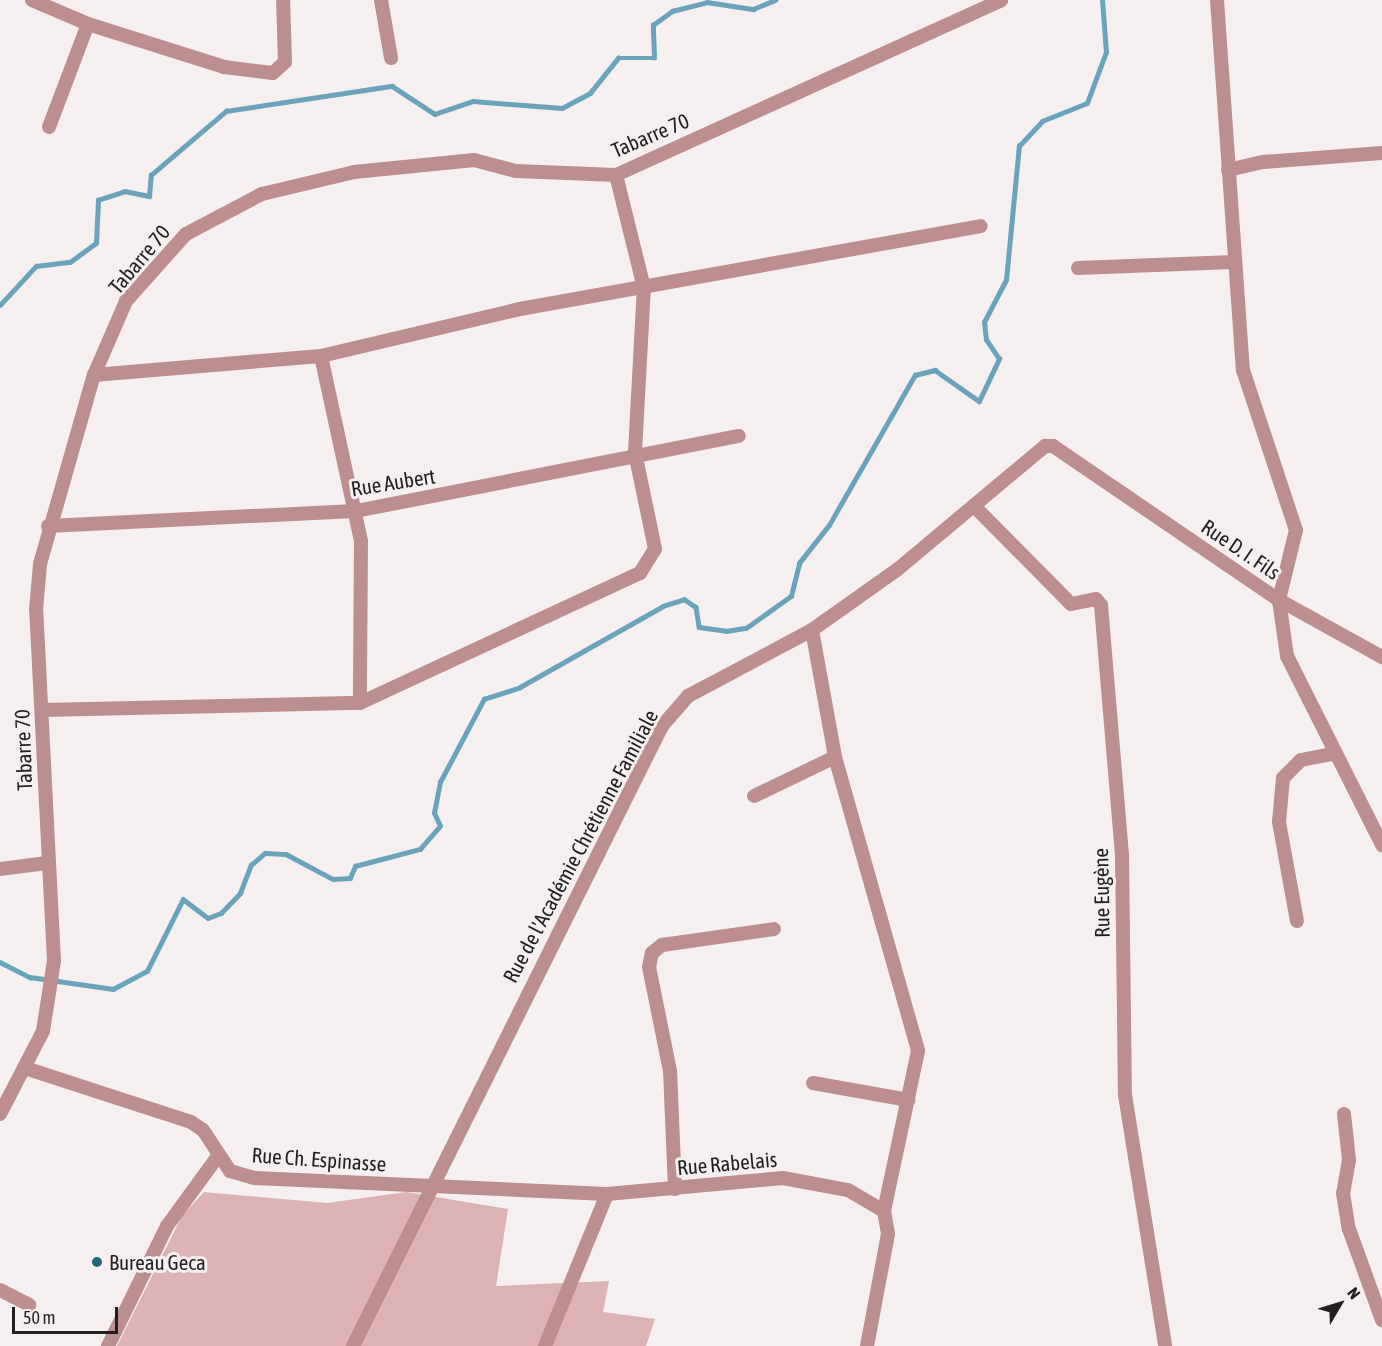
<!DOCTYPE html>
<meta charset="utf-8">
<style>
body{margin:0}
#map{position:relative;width:1382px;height:1346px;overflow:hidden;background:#f6efef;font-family:"Asap Condensed",sans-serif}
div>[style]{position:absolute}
.green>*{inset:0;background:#dcb2b4}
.stream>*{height:4.5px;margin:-2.25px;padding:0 2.25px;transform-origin:2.25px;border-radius:2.25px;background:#6aa3bc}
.street>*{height:14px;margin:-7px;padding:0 7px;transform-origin:7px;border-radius:7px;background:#bd8e90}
.dots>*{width:16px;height:16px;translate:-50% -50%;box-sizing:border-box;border:3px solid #f6efef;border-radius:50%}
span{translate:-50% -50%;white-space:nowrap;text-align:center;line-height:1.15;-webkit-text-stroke:6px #f6efef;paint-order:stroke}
.street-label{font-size:21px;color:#211f1f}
.poi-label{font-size:21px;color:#211f1f}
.left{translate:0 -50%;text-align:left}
.north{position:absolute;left:1310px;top:1274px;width:60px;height:60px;-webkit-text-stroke:4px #f6efef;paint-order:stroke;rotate:52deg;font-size:16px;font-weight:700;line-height:24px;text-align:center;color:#211f1f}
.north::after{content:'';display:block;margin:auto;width:21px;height:27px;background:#211f1f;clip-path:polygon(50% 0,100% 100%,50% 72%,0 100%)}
.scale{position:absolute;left:12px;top:1307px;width:106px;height:27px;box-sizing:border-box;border:3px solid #211f1f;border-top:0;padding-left:8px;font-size:18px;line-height:21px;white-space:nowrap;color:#211f1f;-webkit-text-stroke:4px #f6efef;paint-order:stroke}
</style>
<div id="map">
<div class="green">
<i style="clip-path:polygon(204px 1192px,327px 1203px,406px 1192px,508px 1209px,496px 1286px,609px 1281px,603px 1312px,655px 1319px,646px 1346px,117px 1346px,182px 1216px)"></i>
</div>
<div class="stream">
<i style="left:0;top:305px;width:53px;rotate:-47.3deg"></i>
<i style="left:36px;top:266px;width:34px;rotate:-7deg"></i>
<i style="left:70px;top:262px;width:32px;rotate:-36deg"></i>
<i style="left:96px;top:243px;width:43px;rotate:-87.3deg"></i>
<i style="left:98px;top:200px;width:28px;rotate:-18deg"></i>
<i style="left:125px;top:191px;width:25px;rotate:12deg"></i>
<i style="left:149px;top:196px;width:21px;rotate:-85deg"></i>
<i style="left:151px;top:175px;width:99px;rotate:-40.5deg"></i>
<i style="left:226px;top:111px;width:168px;rotate:-8.6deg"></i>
<i style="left:392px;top:86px;width:51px;rotate:33.1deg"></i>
<i style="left:435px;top:114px;width:40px;rotate:-18.9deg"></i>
<i style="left:473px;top:101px;width:89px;rotate:4.5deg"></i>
<i style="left:562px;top:108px;width:32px;rotate:-28deg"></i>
<i style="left:590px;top:93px;width:45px;rotate:-51.3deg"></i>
<i style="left:618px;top:58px;width:36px"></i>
<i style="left:654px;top:58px;width:33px;rotate:-92deg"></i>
<i style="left:653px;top:25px;width:24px;rotate:-36deg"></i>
<i style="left:672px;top:11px;width:36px;rotate:-14deg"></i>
<i style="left:707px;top:2px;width:47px;rotate:8.7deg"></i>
<i style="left:753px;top:9px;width:24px;rotate:-22deg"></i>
<i style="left:0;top:962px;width:34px;rotate:27deg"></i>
<i style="left:30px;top:977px;width:84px;rotate:8.2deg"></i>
<i style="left:113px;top:989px;width:38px;rotate:-28deg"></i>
<i style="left:147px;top:971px;width:80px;rotate:-63.4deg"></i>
<i style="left:183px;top:899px;width:31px;rotate:37deg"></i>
<i style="left:208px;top:918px;width:14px;rotate:-21deg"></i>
<i style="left:221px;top:913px;width:28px;rotate:-46deg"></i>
<i style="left:240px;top:893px;width:30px;rotate:-69deg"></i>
<i style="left:251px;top:865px;width:18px;rotate:-41deg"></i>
<i style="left:265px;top:853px;width:21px;rotate:3deg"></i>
<i style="left:286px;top:854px;width:53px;rotate:28deg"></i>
<i style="left:333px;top:879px;width:17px;rotate:-3deg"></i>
<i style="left:350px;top:878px;width:13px;rotate:-67deg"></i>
<i style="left:355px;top:866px;width:67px;rotate:-14.7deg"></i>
<i style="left:420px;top:849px;width:30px;rotate:-49deg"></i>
<i style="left:440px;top:826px;width:14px;rotate:-115deg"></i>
<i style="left:434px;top:813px;width:32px;rotate:-79deg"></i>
<i style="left:440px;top:782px;width:94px;rotate:-62.1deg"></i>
<i style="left:484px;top:699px;width:38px;rotate:-18deg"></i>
<i style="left:520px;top:687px;width:164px;rotate:-29.5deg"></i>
<i style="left:663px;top:606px;width:22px;rotate:-18deg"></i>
<i style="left:684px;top:599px;width:14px;rotate:34deg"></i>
<i style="left:696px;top:607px;width:20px;rotate:81deg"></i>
<i style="left:699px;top:627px;width:27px;rotate:8deg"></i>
<i style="left:726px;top:631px;width:20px;rotate:-9deg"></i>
<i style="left:746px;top:628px;width:55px;rotate:-35.4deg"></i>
<i style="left:791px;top:596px;width:34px;rotate:-76deg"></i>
<i style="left:799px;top:563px;width:48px;rotate:-51.7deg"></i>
<i style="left:829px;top:525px;width:173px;rotate:-60.2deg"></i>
<i style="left:915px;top:375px;width:21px;rotate:-14deg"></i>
<i style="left:935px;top:370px;width:54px;rotate:35.2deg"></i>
<i style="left:979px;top:401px;width:47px;rotate:-64.5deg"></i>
<i style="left:999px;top:359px;width:23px;rotate:-124deg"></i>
<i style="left:986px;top:340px;width:18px;rotate:-96deg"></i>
<i style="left:984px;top:322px;width:47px;rotate:-62.4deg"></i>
<i style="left:1006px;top:280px;width:135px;rotate:-84.5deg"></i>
<i style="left:1019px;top:146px;width:34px;rotate:-47deg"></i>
<i style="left:1042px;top:121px;width:48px;rotate:-21.8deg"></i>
<i style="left:1087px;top:103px;width:54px;rotate:-69.6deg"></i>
<i style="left:1106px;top:52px;width:52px;rotate:-94.4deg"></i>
</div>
<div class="street">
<i style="left:32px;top:0;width:61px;rotate:23.2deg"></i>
<i style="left:88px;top:24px;width:143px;rotate:17.5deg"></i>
<i style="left:224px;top:67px;width:49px;rotate:7deg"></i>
<i style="left:273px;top:73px;width:16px;rotate:-43deg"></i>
<i style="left:285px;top:62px;width:62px;rotate:-91.8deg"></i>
<i style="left:381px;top:0;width:59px;rotate:80.2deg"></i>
<i style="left:1217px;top:0;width:371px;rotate:86deg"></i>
<i style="left:1243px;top:370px;width:169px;rotate:71.7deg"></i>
<i style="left:1296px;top:530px;width:72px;rotate:103.7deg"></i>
<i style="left:1279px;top:600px;width:118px;rotate:29deg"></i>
<i style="left:49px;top:127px;width:110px;rotate:-69.3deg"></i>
<i style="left:1228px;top:170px;width:37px;rotate:-13deg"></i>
<i style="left:1264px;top:162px;width:118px;rotate:-4.4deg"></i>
<i style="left:1078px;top:268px;width:155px;rotate:-2.2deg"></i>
<i style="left:321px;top:356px;width:189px;rotate:77.8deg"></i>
<i style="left:361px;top:541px;width:162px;rotate:90.4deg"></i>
<i style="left:94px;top:375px;width:228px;rotate:-4.8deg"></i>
<i style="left:321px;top:356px;width:204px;rotate:-13.3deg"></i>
<i style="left:520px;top:309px;width:468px;rotate:-10.2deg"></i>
<i style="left:976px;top:508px;width:135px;rotate:45.3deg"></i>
<i style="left:1071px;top:604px;width:25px;rotate:-11deg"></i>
<i style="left:1096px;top:599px;width:8px;rotate:50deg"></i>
<i style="left:1101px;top:605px;width:250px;rotate:85.2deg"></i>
<i style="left:1122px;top:854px;width:241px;rotate:89.3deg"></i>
<i style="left:1125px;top:1095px;width:254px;rotate:80.9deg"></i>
<i style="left:48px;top:526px;width:308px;rotate:-2.8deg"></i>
<i style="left:356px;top:511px;width:390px;rotate:-11.1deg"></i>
<i style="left:812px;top:630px;width:129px;rotate:79.7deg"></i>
<i style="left:835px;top:757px;width:305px;rotate:74.2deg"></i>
<i style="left:918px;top:1051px;width:164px;rotate:102deg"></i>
<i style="left:43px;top:710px;width:317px;rotate:-1.3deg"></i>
<i style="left:360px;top:703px;width:309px;rotate:-24.9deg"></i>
<i style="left:640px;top:573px;width:28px;rotate:-58deg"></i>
<i style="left:655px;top:549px;width:99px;rotate:-101.7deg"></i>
<i style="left:635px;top:452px;width:164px;rotate:-86.9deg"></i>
<i style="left:644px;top:288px;width:116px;rotate:-103.9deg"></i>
<i style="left:754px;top:796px;width:90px;rotate:-25.7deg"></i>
<i style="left:0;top:869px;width:47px;rotate:-7.3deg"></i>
<i style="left:1297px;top:921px;width:101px;rotate:-100.3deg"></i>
<i style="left:1279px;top:822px;width:44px;rotate:-84.8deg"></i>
<i style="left:1283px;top:778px;width:25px;rotate:-45deg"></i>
<i style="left:1301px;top:760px;width:32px;rotate:-11deg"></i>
<i style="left:28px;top:1069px;width:171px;rotate:18deg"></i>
<i style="left:191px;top:1122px;width:14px;rotate:34deg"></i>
<i style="left:203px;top:1130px;width:49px;rotate:56.6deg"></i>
<i style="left:230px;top:1171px;width:26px;rotate:16deg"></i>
<i style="left:255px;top:1178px;width:352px;rotate:2.6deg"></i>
<i style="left:607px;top:1194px;width:177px;rotate:-5.2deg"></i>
<i style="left:783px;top:1178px;width:66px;rotate:10.5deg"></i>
<i style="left:848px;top:1190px;width:42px;rotate:30.3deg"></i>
<i style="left:884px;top:1211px;width:23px;rotate:80deg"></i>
<i style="left:888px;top:1234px;width:114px;rotate:100.6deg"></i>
<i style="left:813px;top:1083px;width:97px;rotate:10.1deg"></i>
<i style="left:0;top:1114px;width:93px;rotate:-62.6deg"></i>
<i style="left:43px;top:1031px;width:71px;rotate:-81.1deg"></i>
<i style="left:54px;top:961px;width:351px;rotate:-92.9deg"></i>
<i style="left:36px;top:610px;width:46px;rotate:-85deg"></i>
<i style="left:40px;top:564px;width:197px;rotate:-74.1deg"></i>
<i style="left:94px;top:375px;width:81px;rotate:-66.6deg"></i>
<i style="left:126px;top:301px;width:90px;rotate:-48.2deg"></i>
<i style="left:186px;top:234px;width:86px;rotate:-27.8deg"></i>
<i style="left:262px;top:194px;width:95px;rotate:-13.4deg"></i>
<i style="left:354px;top:172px;width:121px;rotate:-5.7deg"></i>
<i style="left:474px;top:160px;width:43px;rotate:14.7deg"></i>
<i style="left:516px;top:171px;width:100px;rotate:2.3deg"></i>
<i style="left:616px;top:175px;width:423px;rotate:-24.4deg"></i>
<i style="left:1344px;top:1114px;width:46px;rotate:83.8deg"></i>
<i style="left:1349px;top:1160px;width:34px;rotate:100deg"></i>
<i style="left:1343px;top:1193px;width:36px;rotate:81deg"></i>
<i style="left:1349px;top:1229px;width:97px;rotate:70.1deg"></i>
<i style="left:675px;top:1189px;width:118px;rotate:-92.4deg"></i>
<i style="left:670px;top:1071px;width:106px;rotate:-101.4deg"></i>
<i style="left:649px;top:967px;width:14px;rotate:-78deg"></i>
<i style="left:652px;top:953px;width:13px;rotate:-39deg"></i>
<i style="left:662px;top:945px;width:113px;rotate:-8.1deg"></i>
<i style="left:0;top:1290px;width:33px;rotate:27deg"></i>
<i style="left:108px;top:1346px;width:134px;rotate:-63.8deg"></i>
<i style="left:167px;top:1226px;width:87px;rotate:-53.9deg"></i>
<i style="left:353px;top:1346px;width:693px;rotate:-63.51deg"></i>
<i style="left:662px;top:726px;width:40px;rotate:-49deg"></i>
<i style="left:688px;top:696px;width:140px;rotate:-28deg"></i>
<i style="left:812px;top:630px;width:105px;rotate:-35.3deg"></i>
<i style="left:898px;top:569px;width:192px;rotate:-39.9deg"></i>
<i style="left:1045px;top:446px;width:8px"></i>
<i style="left:1053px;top:446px;width:273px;rotate:34.3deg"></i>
<i style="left:1279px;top:600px;width:57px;rotate:81.9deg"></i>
<i style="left:1287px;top:656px;width:212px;rotate:63.3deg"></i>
<i style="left:545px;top:1346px;width:164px;rotate:-67.8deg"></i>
</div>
<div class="dots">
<i style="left:97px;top:1262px;background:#27637b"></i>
</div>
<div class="street-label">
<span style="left:650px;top:135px;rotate:-23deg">Tabarre 70</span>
<span style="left:139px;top:259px;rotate:-50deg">Tabarre 70</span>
<span style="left:393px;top:482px;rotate:-9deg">Rue Aubert</span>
<span style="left:1241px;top:549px;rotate:34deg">Rue D. I. Fils</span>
<span style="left:23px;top:750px;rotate:-92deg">Tabarre 70</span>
<span style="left:580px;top:846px;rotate:-62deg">Rue de l'Académie Chrétienne Familiale</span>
<span style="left:1101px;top:893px;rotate:-91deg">Rue Eugène</span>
<span style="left:319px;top:1159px;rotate:4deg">Rue Ch. Espinasse</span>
<span style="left:727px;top:1163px;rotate:-5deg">Rue Rabelais</span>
</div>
<div class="poi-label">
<span class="left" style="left:109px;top:1262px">Bureau Geca</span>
</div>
<div class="north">N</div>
<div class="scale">50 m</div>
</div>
